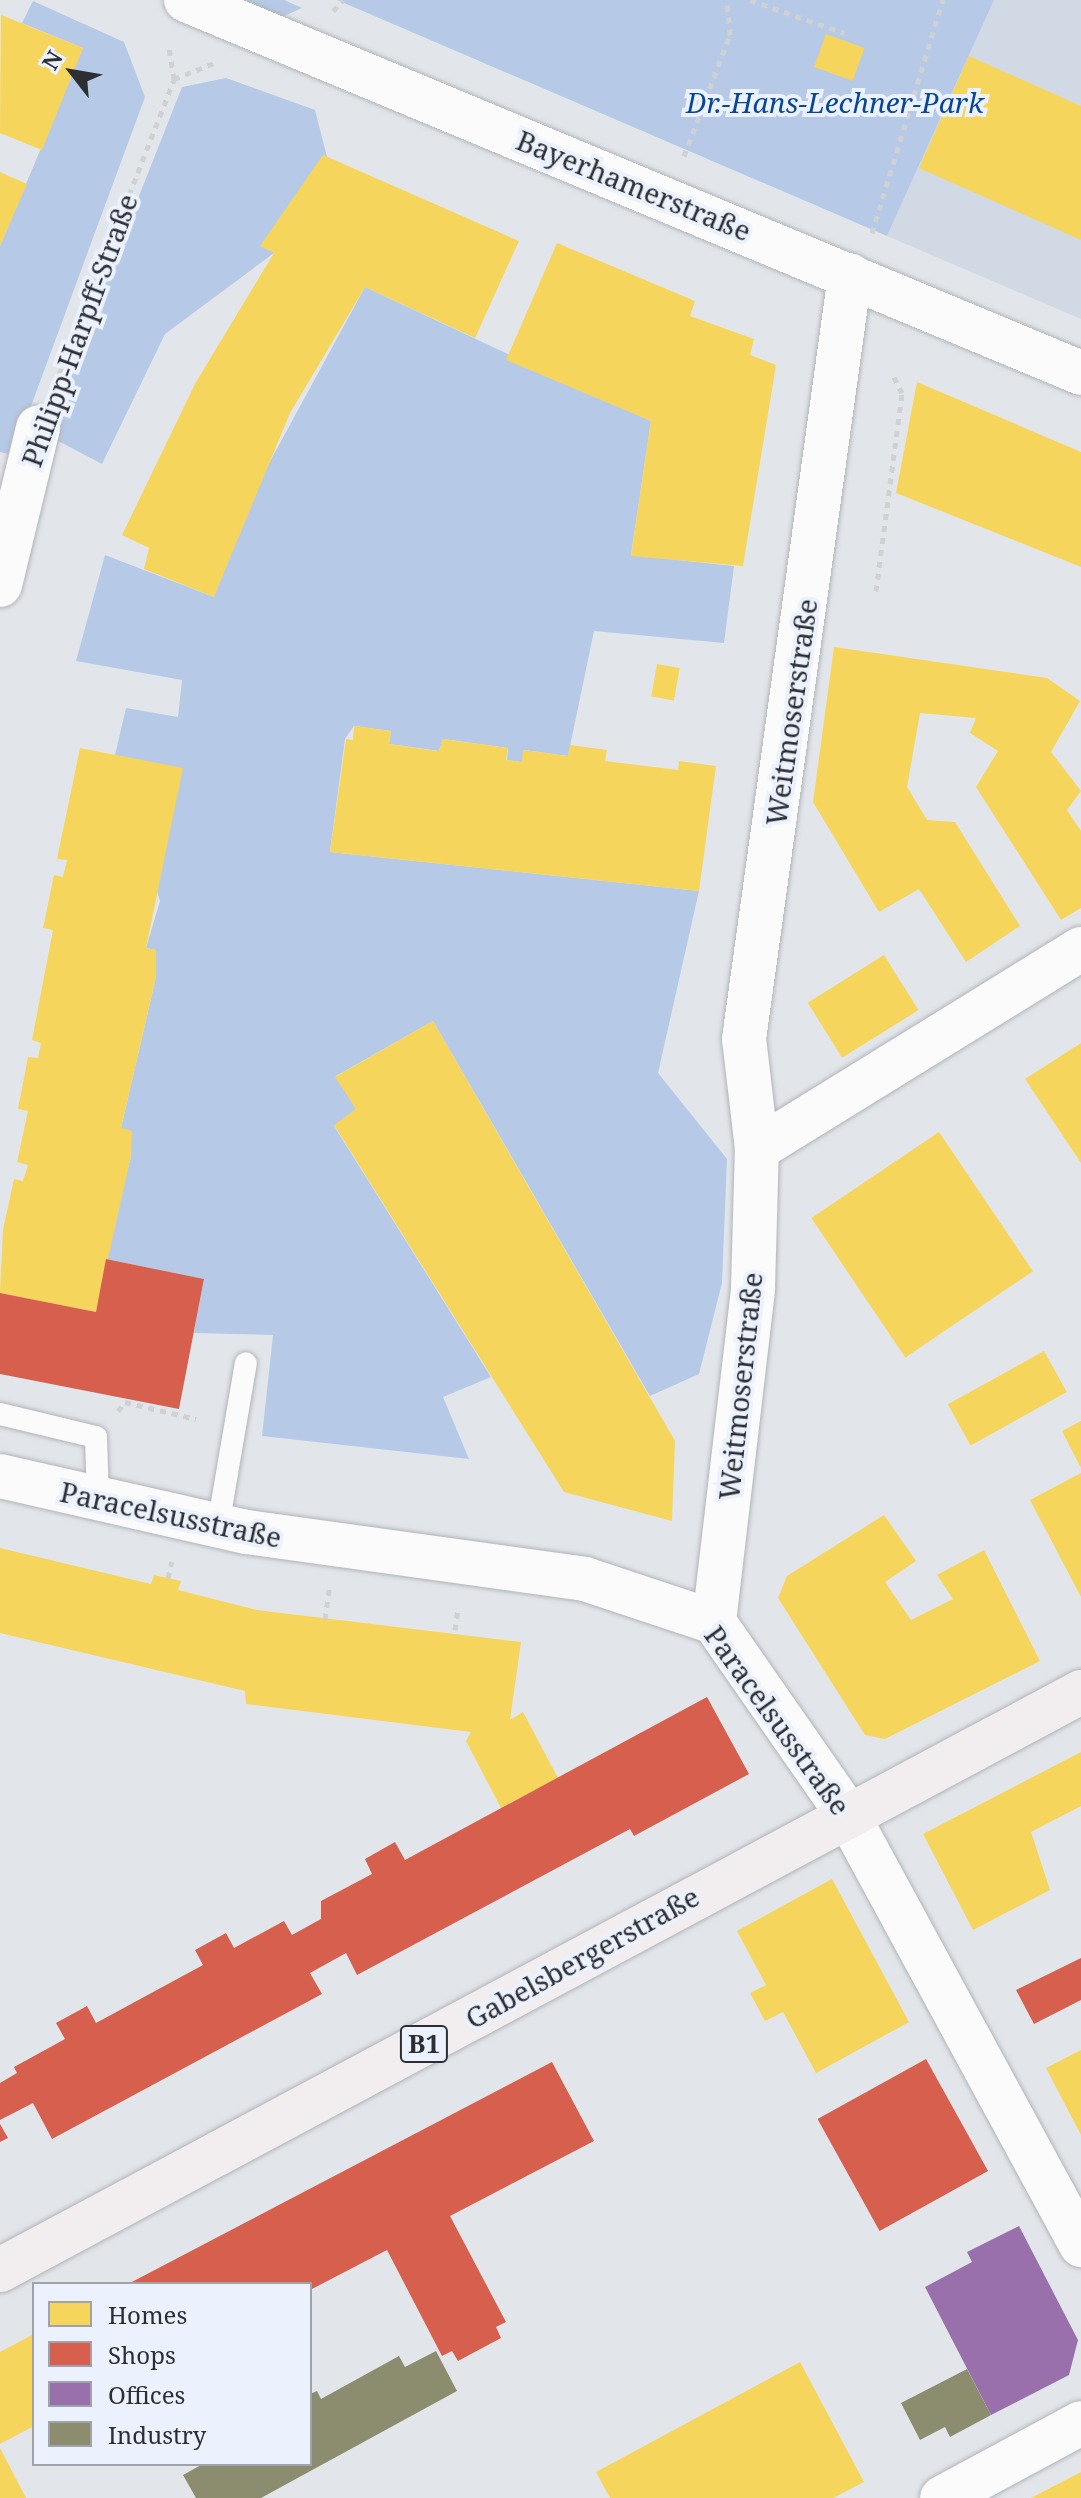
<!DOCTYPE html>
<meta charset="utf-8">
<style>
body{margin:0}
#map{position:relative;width:1081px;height:2498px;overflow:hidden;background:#e2e6eb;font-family:"Noto Serif",serif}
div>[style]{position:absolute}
.built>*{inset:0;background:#d1d9e4}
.green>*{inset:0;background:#b6cae7}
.homes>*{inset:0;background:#f6d55c;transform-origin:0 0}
.shops>*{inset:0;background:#d6604d;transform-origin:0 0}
.offices>*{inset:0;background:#9970ab}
.industry>*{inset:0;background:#8c8c6e}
.path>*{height:5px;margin-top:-2.5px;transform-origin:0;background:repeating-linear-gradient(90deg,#cfd1d2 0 6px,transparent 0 12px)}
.roads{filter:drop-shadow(0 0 2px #b1b4b8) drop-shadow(0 0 2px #b1b4b8)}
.lane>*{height:22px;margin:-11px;padding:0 11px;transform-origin:11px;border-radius:11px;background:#fbfbfc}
.street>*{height:44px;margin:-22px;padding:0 22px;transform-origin:22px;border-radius:22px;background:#fbfbfc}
.primary>*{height:44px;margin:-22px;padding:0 22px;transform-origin:22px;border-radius:22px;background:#f2edee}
span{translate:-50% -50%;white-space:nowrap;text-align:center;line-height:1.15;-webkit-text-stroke:8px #ebf2fd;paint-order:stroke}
.shield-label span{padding:2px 6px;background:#ebf2fd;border:2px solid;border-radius:6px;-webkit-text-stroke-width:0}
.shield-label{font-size:26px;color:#2c2e32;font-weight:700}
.park-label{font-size:28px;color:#094795;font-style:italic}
.street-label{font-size:28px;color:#2c2e32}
.legend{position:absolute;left:32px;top:2282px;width:280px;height:184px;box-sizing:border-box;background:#ebf2fd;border:2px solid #9fa4ac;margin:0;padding:10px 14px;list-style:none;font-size:24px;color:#2c2e32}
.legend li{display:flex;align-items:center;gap:16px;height:40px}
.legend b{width:40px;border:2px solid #9fa4ac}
.north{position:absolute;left:32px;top:32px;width:80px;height:80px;-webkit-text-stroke:6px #ebf2fd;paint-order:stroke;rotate:301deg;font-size:22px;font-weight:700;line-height:32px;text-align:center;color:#2c2e32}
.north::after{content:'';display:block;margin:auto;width:28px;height:36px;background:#2c2e32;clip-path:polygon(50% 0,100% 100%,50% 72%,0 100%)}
</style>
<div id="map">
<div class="built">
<i style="clip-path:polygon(994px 0,1081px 0,1081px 319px,887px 236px)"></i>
</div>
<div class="green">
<i style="clip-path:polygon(237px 0,284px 0,302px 8px,279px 18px)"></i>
<i style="clip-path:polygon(337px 0,994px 0,887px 236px)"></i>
<i style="clip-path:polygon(33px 1px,124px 42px,145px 97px,13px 455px,0 452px,0 246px,83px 48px,22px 23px)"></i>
<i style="clip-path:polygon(226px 78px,315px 110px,327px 157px,274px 253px,165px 334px,102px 464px,45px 434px,182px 87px)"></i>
<i style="clip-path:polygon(365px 287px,651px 421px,631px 555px,734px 566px,724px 643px,594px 631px,568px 756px,524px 750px,522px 762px,507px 760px,508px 748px,443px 739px,439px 751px,389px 744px,391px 731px,354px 726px,345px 739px,330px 852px,699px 891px,658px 1073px,727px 1159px,722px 1283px,699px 1374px,650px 1396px,433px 1021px,336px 1076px,356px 1109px,334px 1126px,491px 1377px,443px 1397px,469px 1459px,262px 1436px,273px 1335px,194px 1333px,204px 1279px,106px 1259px,131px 1156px,121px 1128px,156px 977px,156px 950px,146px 948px,160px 901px,115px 755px,126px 708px,178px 717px,182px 680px,76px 661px,105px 555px,214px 597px,249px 500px)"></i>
</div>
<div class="homes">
<i style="clip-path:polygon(1px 15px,83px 48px,42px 150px,0 133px)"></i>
<i style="left:826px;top:34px;width:41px;height:35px;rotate:20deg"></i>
<i style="clip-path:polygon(969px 56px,1081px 106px,1081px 240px,919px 168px)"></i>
<i style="clip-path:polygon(323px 155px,519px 241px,475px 338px,365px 287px,290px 413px,214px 597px,144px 569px,149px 548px,122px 535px,196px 382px,274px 253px,260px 246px)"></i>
<i style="clip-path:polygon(0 172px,27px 184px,0 246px)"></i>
<i style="clip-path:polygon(557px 243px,695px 301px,690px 316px,754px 339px,750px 355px,776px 365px,743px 566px,631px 556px,651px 421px,506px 360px)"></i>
<i style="clip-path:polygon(917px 382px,1081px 452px,1081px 567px,896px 493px)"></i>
<i style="clip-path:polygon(834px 647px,1047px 678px,1080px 701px,1051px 752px,1081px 791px,1067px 810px,1081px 831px,1081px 908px,1061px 920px,976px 787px,998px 751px,970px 733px,976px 718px,920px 713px,907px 787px,927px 820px,955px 822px,1020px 926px,966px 962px,919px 889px,879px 912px,813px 802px)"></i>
<i style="left:657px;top:664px;width:23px;height:33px;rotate:10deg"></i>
<i style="clip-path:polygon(354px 726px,391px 731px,389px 744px,430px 750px,439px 751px,443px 739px,508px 748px,506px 760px,522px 762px,523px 750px,568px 756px,570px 745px,607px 750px,605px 761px,678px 770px,679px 761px,716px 766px,699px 891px,330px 852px,346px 739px,353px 740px)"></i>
<i style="clip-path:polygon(80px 748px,183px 768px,146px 948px,156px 950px,156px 977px,121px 1128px,132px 1131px,131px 1156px,96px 1312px,0 1293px,3px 1230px,14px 1179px,23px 1181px,28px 1165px,17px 1162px,28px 1111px,18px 1109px,28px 1057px,38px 1058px,41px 1043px,32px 1040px,53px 930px,43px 928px,54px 875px,63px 877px,67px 860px,57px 859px)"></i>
<i style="left:884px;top:955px;width:65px;height:90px;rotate:58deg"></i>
<i style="clip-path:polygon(433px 1021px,675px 1441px,672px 1521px,564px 1492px,334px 1125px,356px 1109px,335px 1077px)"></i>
<i style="clip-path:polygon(1081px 1043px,1081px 1163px,1025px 1079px)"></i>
<i style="left:939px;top:1132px;width:168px;height:154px;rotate:56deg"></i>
<i style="left:1044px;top:1351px;width:47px;height:110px;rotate:61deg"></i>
<i style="clip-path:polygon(1081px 1421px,1081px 1468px,1062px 1431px)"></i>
<i style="clip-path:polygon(1081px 1473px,1081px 1597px,1030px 1500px)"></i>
<i style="clip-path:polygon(884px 1515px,916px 1561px,885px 1582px,911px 1620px,953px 1599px,937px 1575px,984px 1550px,1040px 1661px,885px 1739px,865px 1735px,778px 1598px,787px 1576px)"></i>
<i style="clip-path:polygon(0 1548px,151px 1584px,154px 1575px,181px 1581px,178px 1590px,257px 1610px,521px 1642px,510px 1720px,523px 1712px,558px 1778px,501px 1808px,466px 1741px,471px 1732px,246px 1704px,245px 1691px,0 1633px)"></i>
<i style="clip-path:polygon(1081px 1752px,1081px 1806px,1031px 1832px,1050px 1890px,973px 1930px,923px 1834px)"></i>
<i style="clip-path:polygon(832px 1879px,909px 2022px,816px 2073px,783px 2012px,765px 2021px,750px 1993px,766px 1985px,737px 1931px)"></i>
<i style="clip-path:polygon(1081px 2050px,1081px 2135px,1046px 2068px)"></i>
<i style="clip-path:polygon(34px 2334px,34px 2426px,0 2444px,0 2352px)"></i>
<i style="clip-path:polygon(800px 2362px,864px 2482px,833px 2498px,610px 2498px,596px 2472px)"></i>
<i style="clip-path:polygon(0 2448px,26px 2498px,0 2498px)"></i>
<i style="clip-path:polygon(1081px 2472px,1081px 2498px,1031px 2498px)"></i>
</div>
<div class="shops">
<i style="clip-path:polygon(106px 1259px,204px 1279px,179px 1409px,0 1374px,0 1293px,96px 1312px)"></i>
<i style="clip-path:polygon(707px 1697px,749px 1774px,634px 1836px,630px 1829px,357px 1975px,346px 1953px,310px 1973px,322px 1994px,52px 2139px,33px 2103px,0 2120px,0 2083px,17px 2073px,14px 2067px,65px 2039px,56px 2023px,87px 2006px,96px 2023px,203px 1965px,195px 1950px,226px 1933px,234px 1948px,284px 1921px,292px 1935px,321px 1919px,321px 1901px,372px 1874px,365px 1859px,395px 1842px,405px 1860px)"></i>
<i style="clip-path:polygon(1081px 1958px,1081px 2000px,1034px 2024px,1016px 1990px)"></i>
<i style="left:926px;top:2059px;width:128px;height:124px;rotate:61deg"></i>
<i style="clip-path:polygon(552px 2062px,594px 2141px,450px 2216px,506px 2322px,496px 2327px,501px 2338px,458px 2361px,452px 2351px,442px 2356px,387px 2250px,310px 2290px,310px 2284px,128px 2284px)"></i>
<i style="clip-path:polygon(0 2124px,8px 2138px,0 2142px)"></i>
</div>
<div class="offices">
<i style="clip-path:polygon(1019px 2226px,1078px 2340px,1069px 2375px,991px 2415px,925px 2287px,972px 2262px,967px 2252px)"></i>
</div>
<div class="industry">
<i style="clip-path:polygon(436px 2351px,457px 2391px,261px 2498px,196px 2498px,183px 2475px,203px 2464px,310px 2464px,310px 2394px,317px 2391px,321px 2399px,399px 2356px,405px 2367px)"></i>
<i style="clip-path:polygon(967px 2369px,991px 2415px,950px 2437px,945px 2427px,920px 2440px,901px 2403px)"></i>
</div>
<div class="path">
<i style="left:750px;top:0;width:100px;rotate:19.3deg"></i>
<i style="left:333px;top:11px;width:15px;rotate:-48deg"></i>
<i style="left:174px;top:79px;width:43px;rotate:-21.8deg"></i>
<i style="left:684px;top:156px;width:129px;rotate:-69.2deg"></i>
<i style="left:730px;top:35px;width:35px;rotate:-95deg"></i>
<i style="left:872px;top:233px;width:244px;rotate:-73.1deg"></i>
<i style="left:55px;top:385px;width:328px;rotate:-68.7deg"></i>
<i style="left:174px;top:79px;width:33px;rotate:-99deg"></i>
<i style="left:876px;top:591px;width:200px;rotate:-82.5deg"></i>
<i style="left:902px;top:393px;width:18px;rotate:-117deg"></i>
<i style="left:118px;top:1411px;width:11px;rotate:-52deg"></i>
<i style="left:125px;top:1402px;width:73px;rotate:13.5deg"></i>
<i style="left:168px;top:1578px;width:17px;rotate:-77deg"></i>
<i style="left:325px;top:1619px;width:30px;rotate:-82deg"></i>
<i style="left:455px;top:1630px;width:21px;rotate:-82deg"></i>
</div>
<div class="roads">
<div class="lane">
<i style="left:0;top:1414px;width:99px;rotate:13.5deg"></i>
<i style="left:96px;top:1437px;width:63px;rotate:88.2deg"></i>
<i style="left:218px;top:1526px;width:165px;rotate:-80.3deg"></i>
</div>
<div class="street">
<i style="left:186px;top:0;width:970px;rotate:22.62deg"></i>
<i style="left:0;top:585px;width:162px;rotate:-76.4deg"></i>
<i style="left:757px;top:1149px;width:381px;rotate:-31.7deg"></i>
<i style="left:0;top:1476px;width:253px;rotate:12.8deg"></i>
<i style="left:247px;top:1532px;width:341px;rotate:7.9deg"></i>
<i style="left:585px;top:1579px;width:136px;rotate:18.4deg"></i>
<i style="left:714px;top:1622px;width:231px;rotate:55.2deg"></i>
<i style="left:846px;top:1812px;width:493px;rotate:61.5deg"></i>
<i style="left:714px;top:1622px;width:336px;rotate:-83.3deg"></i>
<i style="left:753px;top:1288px;width:139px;rotate:-88.4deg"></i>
<i style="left:757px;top:1149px;width:111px;rotate:-96.7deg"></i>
<i style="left:744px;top:1039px;width:771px;rotate:-82.1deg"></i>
<i style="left:942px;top:2498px;width:158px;rotate:-28.3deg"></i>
</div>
<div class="primary">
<i style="left:0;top:2270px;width:1226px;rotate:-28.13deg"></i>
</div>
</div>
<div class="shield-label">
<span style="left:424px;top:2044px">B1</span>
</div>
<div class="park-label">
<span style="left:835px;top:102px">Dr.-Hans-Lechner-Park</span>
</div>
<div class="street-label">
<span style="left:634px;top:185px;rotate:22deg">Bayerhamerstraße</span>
<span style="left:79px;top:330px;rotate:-70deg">Philipp-Harpff-Straße</span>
<span style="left:791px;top:712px;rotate:-82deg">Weitmoserstraße</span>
<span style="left:740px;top:1386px;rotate:-84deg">Weitmoserstraße</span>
<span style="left:171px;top:1514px;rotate:12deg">Paracelsusstraße</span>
<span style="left:778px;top:1720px;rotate:54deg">Paracelsusstraße</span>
<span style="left:582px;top:1957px;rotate:-29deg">Gabelsbergerstraße</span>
</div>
<ul class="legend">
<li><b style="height:22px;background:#f6d55c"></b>Homes</li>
<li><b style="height:22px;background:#d6604d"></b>Shops</li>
<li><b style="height:22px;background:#9970ab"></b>Offices</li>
<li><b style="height:22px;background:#8c8c6e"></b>Industry</li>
</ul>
<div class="north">N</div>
</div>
